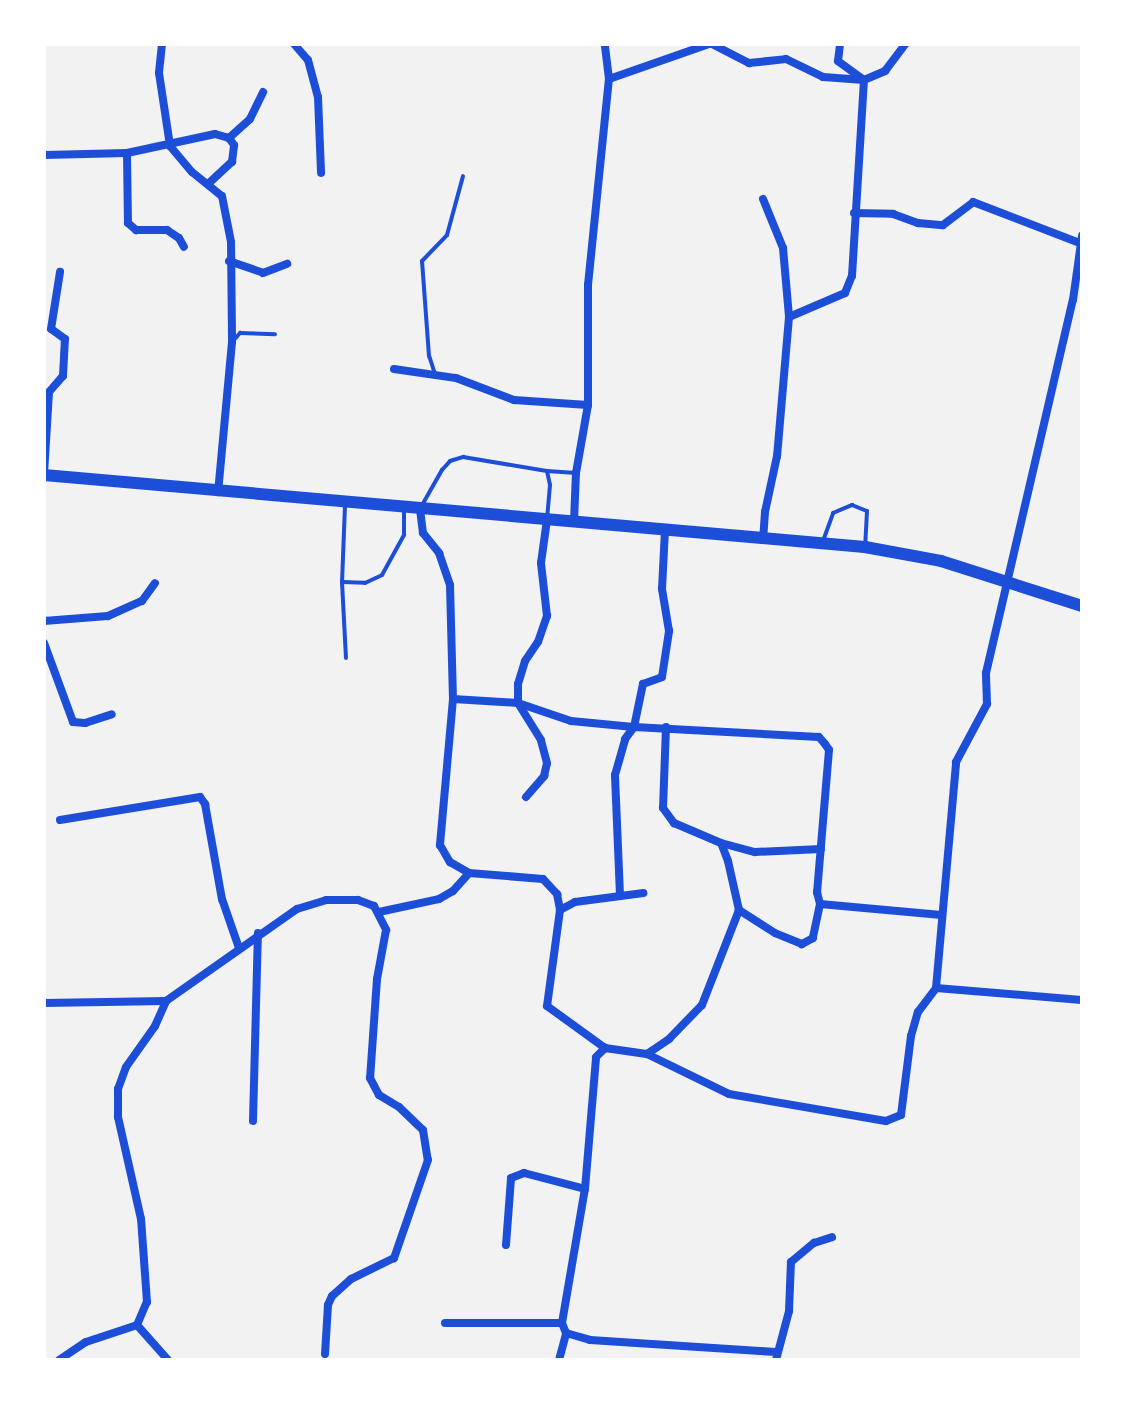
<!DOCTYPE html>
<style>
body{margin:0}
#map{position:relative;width:1126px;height:1404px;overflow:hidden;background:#f2f2f2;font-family:"Golos Text",sans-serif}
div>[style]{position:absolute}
.service>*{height:4px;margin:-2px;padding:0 2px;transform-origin:2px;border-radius:2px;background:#1d4ed8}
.minor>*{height:8px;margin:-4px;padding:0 4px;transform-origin:4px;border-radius:4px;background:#1d4ed8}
.secondary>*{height:12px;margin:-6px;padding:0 6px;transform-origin:6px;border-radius:6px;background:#1d4ed8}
span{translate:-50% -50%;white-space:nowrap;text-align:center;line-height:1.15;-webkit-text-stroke:6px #fff;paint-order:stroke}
.frame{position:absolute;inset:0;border:46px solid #fff;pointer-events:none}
</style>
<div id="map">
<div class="service">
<i style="left:233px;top:341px;width:11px;rotate:-49deg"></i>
<i style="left:240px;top:333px;width:35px;rotate:2deg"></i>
<i style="left:435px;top:374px;width:19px;rotate:-108deg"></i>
<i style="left:429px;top:356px;width:95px;rotate:-94.2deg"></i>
<i style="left:422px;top:261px;width:36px;rotate:-46deg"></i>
<i style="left:447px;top:235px;width:61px;rotate:-74.8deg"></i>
<i style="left:547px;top:471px;width:29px;rotate:4deg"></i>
<i style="left:345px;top:505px;width:77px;rotate:92.2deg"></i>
<i style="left:342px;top:582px;width:76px;rotate:87deg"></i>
<i style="left:421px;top:507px;width:43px;rotate:-60.4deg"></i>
<i style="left:442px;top:470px;width:12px;rotate:-48deg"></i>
<i style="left:450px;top:461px;width:14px;rotate:-17deg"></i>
<i style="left:463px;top:457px;width:85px;rotate:9.5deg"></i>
<i style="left:547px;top:471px;width:14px;rotate:78deg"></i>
<i style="left:550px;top:485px;width:32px;rotate:95deg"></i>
<i style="left:823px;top:541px;width:30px;rotate:-70deg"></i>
<i style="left:833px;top:513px;width:21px;rotate:-23deg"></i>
<i style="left:852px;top:505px;width:16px;rotate:22deg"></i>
<i style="left:867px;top:511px;width:35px;rotate:93deg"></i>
<i style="left:342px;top:582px;width:23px;rotate:2deg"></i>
<i style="left:365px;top:583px;width:19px;rotate:-25deg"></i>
<i style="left:382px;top:575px;width:46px;rotate:-61.2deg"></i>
<i style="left:404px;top:535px;width:26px;rotate:-90deg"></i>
</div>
<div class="minor">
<i style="left:162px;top:44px;width:29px;rotate:96deg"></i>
<i style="left:159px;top:73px;width:74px;rotate:81.4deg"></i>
<i style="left:170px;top:146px;width:34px;rotate:50deg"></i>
<i style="left:192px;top:172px;width:38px;rotate:39deg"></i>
<i style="left:222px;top:196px;width:47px;rotate:78.9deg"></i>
<i style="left:231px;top:242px;width:100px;rotate:89.4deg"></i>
<i style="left:232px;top:342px;width:151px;rotate:95.3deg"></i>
<i style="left:294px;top:44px;width:21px;rotate:49deg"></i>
<i style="left:308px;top:60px;width:38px;rotate:75deg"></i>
<i style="left:318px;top:97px;width:76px;rotate:87.7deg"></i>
<i style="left:712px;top:44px;width:42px;rotate:27.2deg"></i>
<i style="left:749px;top:63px;width:37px;rotate:-6deg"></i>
<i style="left:786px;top:59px;width:41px;rotate:25.9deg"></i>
<i style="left:823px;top:77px;width:41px;rotate:4.2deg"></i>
<i style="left:864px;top:80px;width:23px;rotate:-23deg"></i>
<i style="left:885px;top:71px;width:34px;rotate:-53deg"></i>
<i style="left:609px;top:79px;width:106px;rotate:-19.3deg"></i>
<i style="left:229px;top:138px;width:28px;rotate:-42deg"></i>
<i style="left:250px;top:119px;width:30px;rotate:-64deg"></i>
<i style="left:127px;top:153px;width:70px;rotate:89.2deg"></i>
<i style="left:128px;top:223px;width:11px;rotate:41deg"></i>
<i style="left:136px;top:230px;width:31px"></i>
<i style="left:167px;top:230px;width:14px;rotate:34deg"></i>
<i style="left:179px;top:238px;width:10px;rotate:61deg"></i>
<i style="left:44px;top:155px;width:83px;rotate:-1.4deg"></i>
<i style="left:127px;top:153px;width:90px;rotate:-12.2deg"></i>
<i style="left:215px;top:134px;width:15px;rotate:16deg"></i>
<i style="left:208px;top:184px;width:33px;rotate:-43deg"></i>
<i style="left:232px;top:162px;width:17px;rotate:-83deg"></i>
<i style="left:234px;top:145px;width:9px;rotate:-126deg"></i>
<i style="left:763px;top:199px;width:53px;rotate:67.8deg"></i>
<i style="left:783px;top:248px;width:69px;rotate:85deg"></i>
<i style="left:789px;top:317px;width:140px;rotate:94.9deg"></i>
<i style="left:777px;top:456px;width:57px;rotate:102.1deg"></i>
<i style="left:765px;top:512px;width:27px;rotate:94deg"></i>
<i style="left:854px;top:213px;width:39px;rotate:1deg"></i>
<i style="left:893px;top:214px;width:27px;rotate:20deg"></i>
<i style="left:918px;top:223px;width:25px;rotate:5deg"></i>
<i style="left:943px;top:225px;width:38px;rotate:-37deg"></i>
<i style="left:973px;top:202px;width:115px;rotate:21deg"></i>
<i style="left:229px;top:261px;width:36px;rotate:19deg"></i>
<i style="left:263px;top:273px;width:26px;rotate:-21deg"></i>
<i style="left:789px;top:317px;width:61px;rotate:-23.2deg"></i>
<i style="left:845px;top:293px;width:18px;rotate:-68deg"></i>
<i style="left:852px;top:276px;width:196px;rotate:-86.5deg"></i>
<i style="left:864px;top:80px;width:32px;rotate:-144deg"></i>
<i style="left:838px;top:61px;width:17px;rotate:-83deg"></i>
<i style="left:394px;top:369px;width:63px;rotate:8.3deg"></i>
<i style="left:456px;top:378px;width:62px;rotate:20.8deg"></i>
<i style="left:514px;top:400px;width:74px;rotate:3.9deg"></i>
<i style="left:44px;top:474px;width:82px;rotate:-86.5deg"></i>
<i style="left:49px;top:392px;width:21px;rotate:-49deg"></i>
<i style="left:63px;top:376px;width:37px;rotate:-87deg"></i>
<i style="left:65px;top:339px;width:17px;rotate:-144deg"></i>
<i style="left:51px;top:329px;width:58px;rotate:-81deg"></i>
<i style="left:420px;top:509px;width:24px;rotate:83deg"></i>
<i style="left:423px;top:533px;width:26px;rotate:51deg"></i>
<i style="left:439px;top:553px;width:34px;rotate:71deg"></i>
<i style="left:450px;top:585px;width:114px;rotate:88.5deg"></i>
<i style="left:453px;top:699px;width:147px;rotate:95.1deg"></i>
<i style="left:440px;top:845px;width:20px;rotate:60deg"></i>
<i style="left:450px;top:862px;width:22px;rotate:30deg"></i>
<i style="left:469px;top:873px;width:74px;rotate:4.6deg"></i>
<i style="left:543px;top:879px;width:21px;rotate:47deg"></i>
<i style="left:557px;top:894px;width:16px;rotate:79deg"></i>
<i style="left:560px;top:910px;width:97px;rotate:97.7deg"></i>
<i style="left:547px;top:1006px;width:72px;rotate:35.9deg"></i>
<i style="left:605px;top:1048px;width:42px;rotate:8.1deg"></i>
<i style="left:647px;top:1054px;width:91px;rotate:26deg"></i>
<i style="left:729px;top:1094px;width:159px;rotate:9.8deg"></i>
<i style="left:886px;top:1121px;width:16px;rotate:-22deg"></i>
<i style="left:901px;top:1115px;width:80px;rotate:-82.8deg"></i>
<i style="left:911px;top:1036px;width:25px;rotate:-74deg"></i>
<i style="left:918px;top:1012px;width:30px;rotate:-53deg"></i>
<i style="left:936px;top:988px;width:227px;rotate:-84.9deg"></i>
<i style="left:956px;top:762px;width:66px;rotate:-61.9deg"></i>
<i style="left:987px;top:704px;width:31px;rotate:-92deg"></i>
<i style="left:986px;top:673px;width:383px;rotate:-76.9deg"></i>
<i style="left:1073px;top:300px;width:65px;rotate:-82deg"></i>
<i style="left:574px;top:522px;width:49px;rotate:-87.7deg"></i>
<i style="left:576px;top:473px;width:69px;rotate:-80deg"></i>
<i style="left:588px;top:405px;width:120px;rotate:-90deg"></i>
<i style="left:588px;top:285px;width:207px;rotate:-84.2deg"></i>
<i style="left:609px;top:79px;width:35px;rotate:-97deg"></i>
<i style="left:44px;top:621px;width:64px;rotate:-4.5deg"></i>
<i style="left:108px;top:616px;width:37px;rotate:-24deg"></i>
<i style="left:142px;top:601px;width:22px;rotate:-54deg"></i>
<i style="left:44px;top:643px;width:84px;rotate:69.8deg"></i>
<i style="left:73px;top:722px;width:12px;rotate:5deg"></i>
<i style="left:85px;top:723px;width:28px;rotate:-18deg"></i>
<i style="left:453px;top:699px;width:65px;rotate:3.5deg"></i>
<i style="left:518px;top:703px;width:56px;rotate:18.8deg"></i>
<i style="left:571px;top:721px;width:63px;rotate:5.4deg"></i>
<i style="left:634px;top:727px;width:44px;rotate:-78.2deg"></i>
<i style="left:643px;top:684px;width:20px;rotate:-20deg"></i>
<i style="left:662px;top:677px;width:47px;rotate:-81.3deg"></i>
<i style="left:669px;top:631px;width:43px;rotate:-99.5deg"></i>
<i style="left:662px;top:589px;width:59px;rotate:-87.1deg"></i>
<i style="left:666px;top:727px;width:81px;rotate:92.1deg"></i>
<i style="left:663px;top:808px;width:19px;rotate:54deg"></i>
<i style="left:674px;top:823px;width:51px;rotate:23.1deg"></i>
<i style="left:721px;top:843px;width:35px;rotate:15deg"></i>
<i style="left:755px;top:852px;width:66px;rotate:-2.6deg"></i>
<i style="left:526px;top:797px;width:28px;rotate:-49deg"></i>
<i style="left:544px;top:776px;width:13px;rotate:-77deg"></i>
<i style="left:547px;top:763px;width:24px;rotate:-105deg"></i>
<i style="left:541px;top:740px;width:44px;rotate:-121.9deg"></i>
<i style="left:518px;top:703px;width:19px;rotate:-90deg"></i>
<i style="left:518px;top:684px;width:24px;rotate:-73deg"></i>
<i style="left:525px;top:661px;width:23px;rotate:-56deg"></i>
<i style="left:538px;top:642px;width:28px;rotate:-71deg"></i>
<i style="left:547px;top:616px;width:53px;rotate:-96.5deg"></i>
<i style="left:541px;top:563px;width:43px;rotate:-82.1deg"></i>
<i style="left:60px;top:820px;width:142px;rotate:-9.3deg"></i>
<i style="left:200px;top:797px;width:9px;rotate:54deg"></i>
<i style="left:205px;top:804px;width:97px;rotate:79.9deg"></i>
<i style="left:222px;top:899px;width:52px;rotate:70.9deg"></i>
<i style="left:620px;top:895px;width:120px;rotate:-92.4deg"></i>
<i style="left:615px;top:775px;width:37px;rotate:-74deg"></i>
<i style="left:625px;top:739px;width:15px;rotate:-53deg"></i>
<i style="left:634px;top:727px;width:185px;rotate:3.1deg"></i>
<i style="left:819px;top:737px;width:9px;rotate:49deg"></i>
<i style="left:825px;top:744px;width:7px;rotate:56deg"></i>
<i style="left:829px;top:750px;width:143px;rotate:94.8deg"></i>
<i style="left:817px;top:892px;width:12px;rotate:76deg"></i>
<i style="left:820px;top:904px;width:35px;rotate:102deg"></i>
<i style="left:813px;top:938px;width:13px;rotate:151deg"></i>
<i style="left:802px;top:944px;width:29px;rotate:-158deg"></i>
<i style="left:775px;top:933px;width:43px;rotate:-147.4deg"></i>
<i style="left:739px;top:910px;width:50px;rotate:-102.7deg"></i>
<i style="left:728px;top:861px;width:19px;rotate:-111deg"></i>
<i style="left:820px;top:904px;width:122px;rotate:5.2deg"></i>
<i style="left:560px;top:910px;width:17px;rotate:-28deg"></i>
<i style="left:575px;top:902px;width:69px;rotate:-7.5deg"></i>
<i style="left:379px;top:912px;width:61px;rotate:-12.2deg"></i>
<i style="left:439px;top:899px;width:16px;rotate:-30deg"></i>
<i style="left:453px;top:891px;width:24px;rotate:-48deg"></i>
<i style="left:936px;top:988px;width:146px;rotate:4.7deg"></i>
<i style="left:44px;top:1003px;width:122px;rotate:-0.9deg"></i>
<i style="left:647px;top:1054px;width:27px;rotate:-34deg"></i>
<i style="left:669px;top:1039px;width:47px;rotate:-45.9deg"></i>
<i style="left:702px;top:1005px;width:102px;rotate:-68.7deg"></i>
<i style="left:253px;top:1121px;width:188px;rotate:-88.5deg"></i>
<i style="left:506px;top:1245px;width:67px;rotate:-85.7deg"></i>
<i style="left:511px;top:1178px;width:14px;rotate:-21deg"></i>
<i style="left:524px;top:1173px;width:63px;rotate:14.7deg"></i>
<i style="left:445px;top:1323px;width:117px"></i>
<i style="left:137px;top:1325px;width:47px;rotate:48.5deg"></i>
<i style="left:566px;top:1333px;width:25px;rotate:16deg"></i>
<i style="left:590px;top:1340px;width:186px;rotate:3.7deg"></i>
<i style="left:59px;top:1360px;width:32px;rotate:-34deg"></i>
<i style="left:86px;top:1342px;width:54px;rotate:-18.4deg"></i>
<i style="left:137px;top:1325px;width:25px;rotate:-67deg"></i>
<i style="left:147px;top:1302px;width:83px;rotate:-94.1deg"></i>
<i style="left:141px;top:1219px;width:105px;rotate:-102.7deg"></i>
<i style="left:118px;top:1117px;width:28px;rotate:-90deg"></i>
<i style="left:118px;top:1089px;width:23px;rotate:-70deg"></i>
<i style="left:126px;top:1067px;width:50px;rotate:-54.7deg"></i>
<i style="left:155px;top:1026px;width:27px;rotate:-66deg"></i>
<i style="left:166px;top:1001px;width:160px;rotate:-35.1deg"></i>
<i style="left:297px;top:909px;width:30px;rotate:-17deg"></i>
<i style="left:326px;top:900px;width:32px"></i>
<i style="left:358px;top:900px;width:17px;rotate:21deg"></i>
<i style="left:374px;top:906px;width:27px;rotate:63deg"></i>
<i style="left:386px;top:930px;width:50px;rotate:100.4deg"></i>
<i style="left:377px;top:979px;width:99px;rotate:94deg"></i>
<i style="left:370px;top:1078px;width:19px;rotate:62deg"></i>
<i style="left:379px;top:1095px;width:23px;rotate:31deg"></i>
<i style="left:399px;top:1107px;width:33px;rotate:44deg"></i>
<i style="left:423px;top:1130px;width:30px;rotate:81deg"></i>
<i style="left:428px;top:1160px;width:104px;rotate:109.1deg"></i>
<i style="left:394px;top:1258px;width:48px;rotate:154deg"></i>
<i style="left:351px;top:1279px;width:25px;rotate:138deg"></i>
<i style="left:332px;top:1296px;width:10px;rotate:114deg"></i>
<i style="left:328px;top:1305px;width:49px;rotate:93.5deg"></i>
<i style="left:559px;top:1360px;width:28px;rotate:-75deg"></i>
<i style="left:566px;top:1333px;width:11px;rotate:-112deg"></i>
<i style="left:562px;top:1323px;width:136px;rotate:-80.3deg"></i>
<i style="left:585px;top:1189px;width:132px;rotate:-85.2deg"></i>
<i style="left:596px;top:1057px;width:13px;rotate:-45deg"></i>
<i style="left:776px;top:1360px;width:51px;rotate:-75.1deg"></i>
<i style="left:789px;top:1311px;width:49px;rotate:-87.7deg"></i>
<i style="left:791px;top:1262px;width:30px;rotate:-40deg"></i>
<i style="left:814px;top:1243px;width:19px;rotate:-18deg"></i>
</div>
<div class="secondary">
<i style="left:44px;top:475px;width:824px;rotate:5.01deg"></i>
<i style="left:865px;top:547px;width:77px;rotate:10.4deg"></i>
<i style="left:941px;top:561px;width:148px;rotate:17.7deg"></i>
</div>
<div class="frame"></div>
</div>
